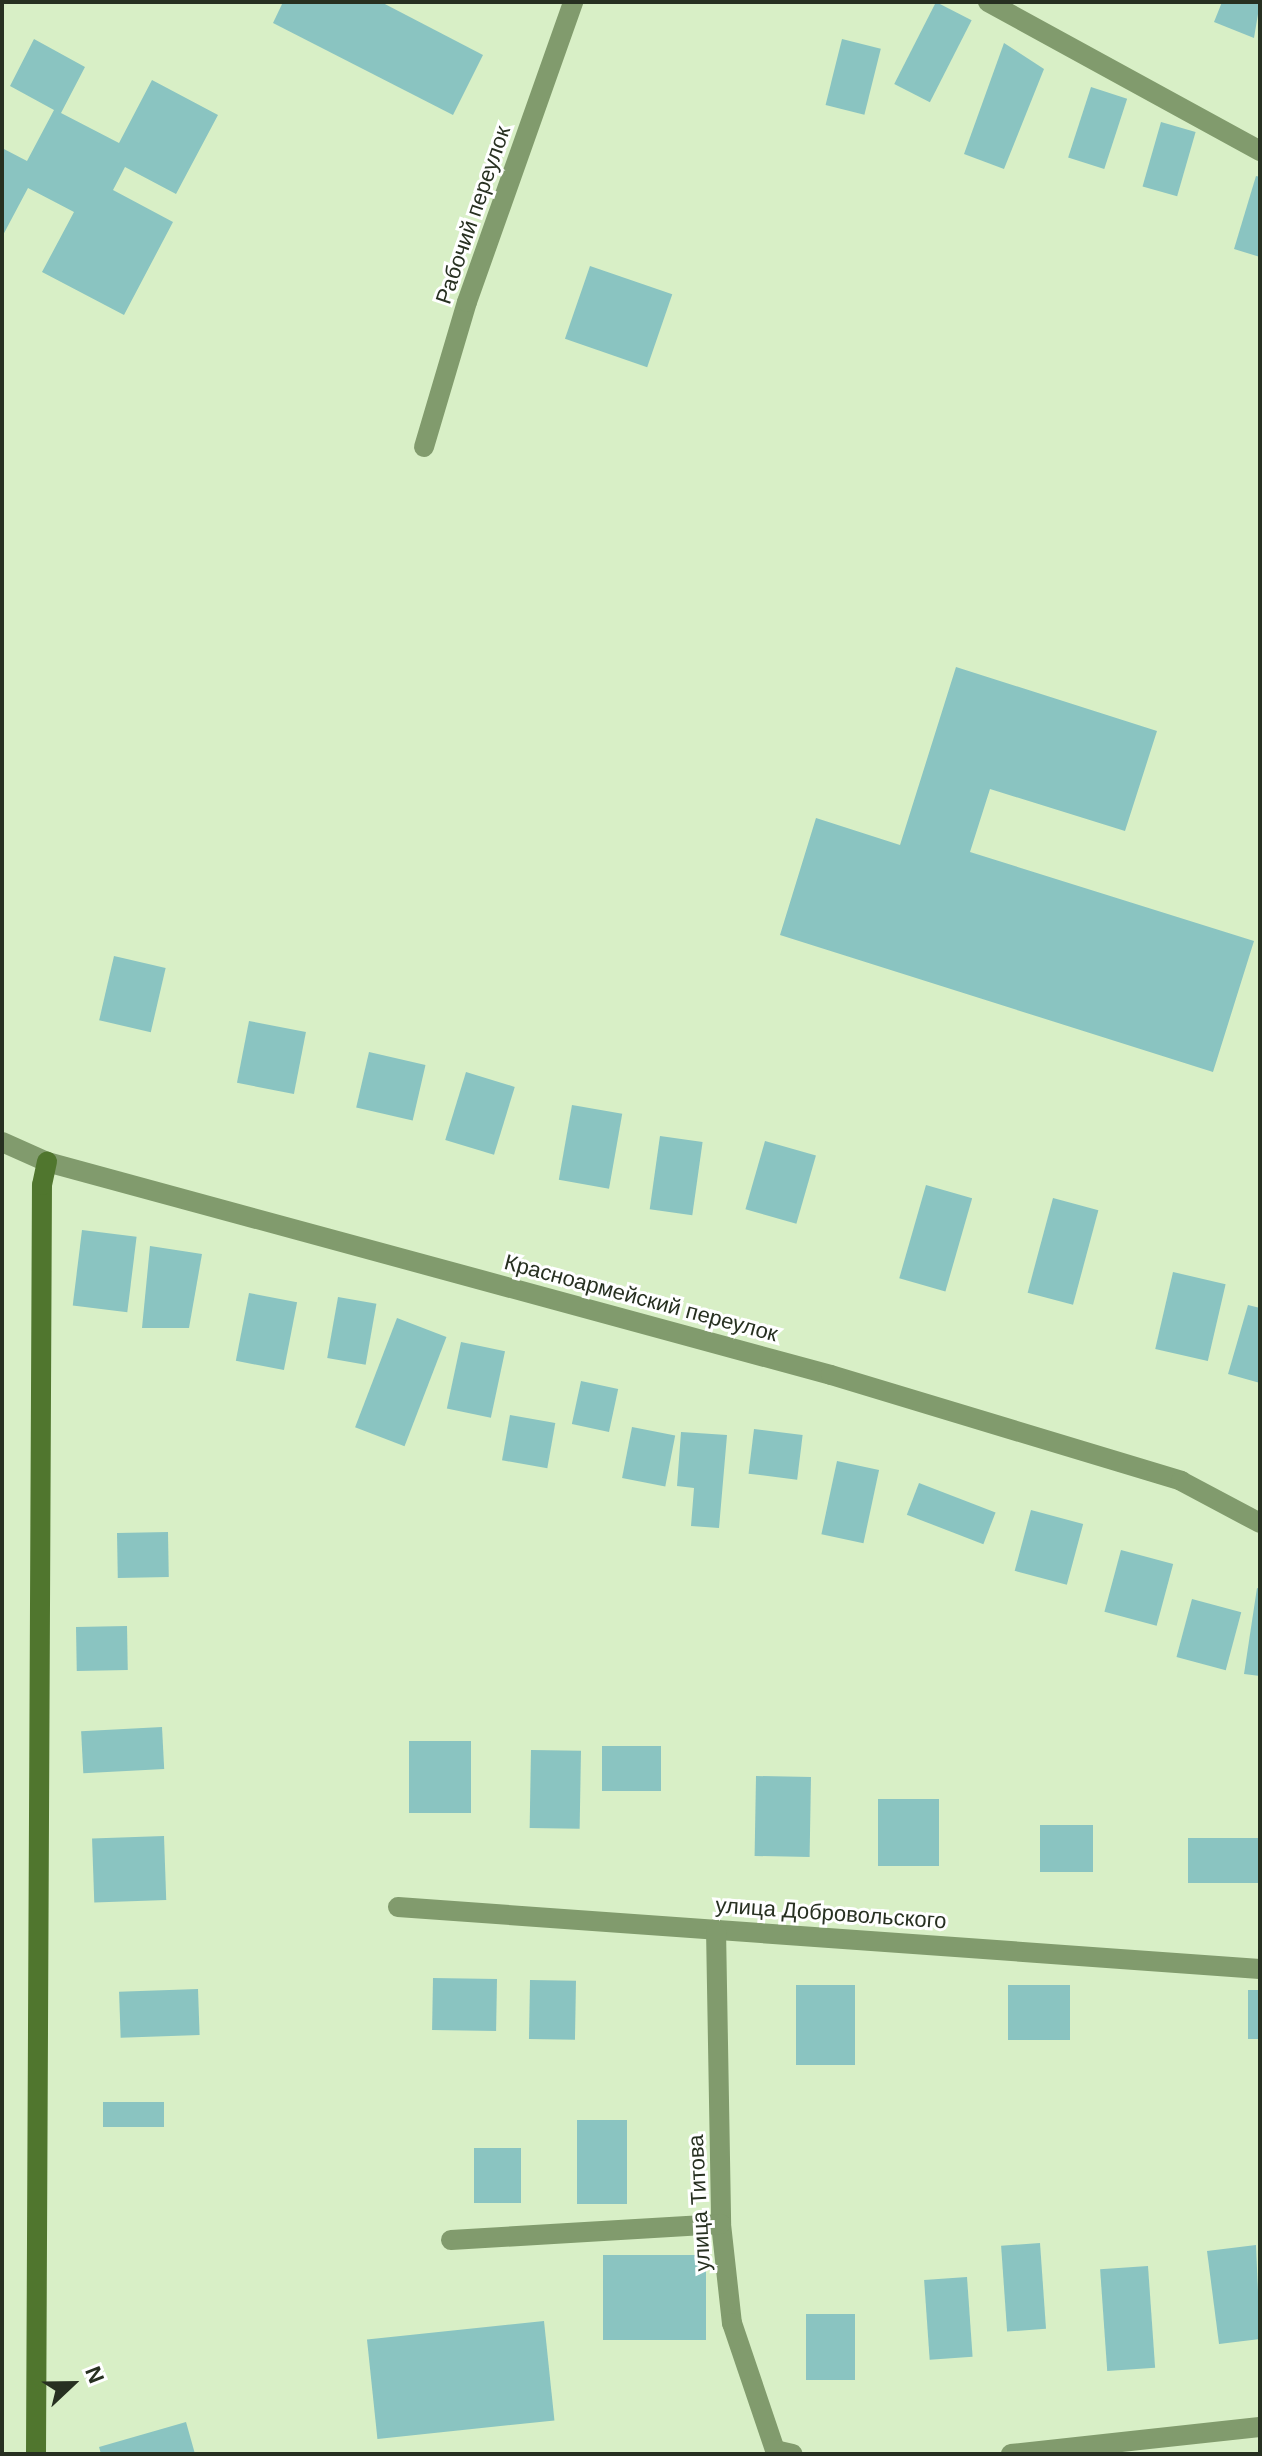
<!DOCTYPE html>
<meta charset="utf-8">
<style>
body{margin:0}
#map{position:relative;width:1262px;height:2456px;overflow:hidden;background:#d8efc6;font-family:Arial,sans-serif}
div>[style]{position:absolute}
.building>*{inset:0;background:#8ac4c1;transform-origin:0 0}
.street>*{height:20px;margin:-10px;padding:0 10px;transform-origin:10px;border-radius:10px;background:#819b6d}
.secondary>*{height:20px;margin:-10px;padding:0 10px;transform-origin:10px;border-radius:10px;background:#50762e}
span{translate:-50% -50%;white-space:nowrap;text-align:center;line-height:1.15;-webkit-text-stroke:6px #fff;paint-order:stroke}
.street-label{font-size:22px;color:#273021}
.frame{position:absolute;inset:0;border:4px solid #273021;pointer-events:none}
.north{position:absolute;left:32px;top:2344px;width:80px;height:80px;-webkit-text-stroke:6px #fff;paint-order:stroke;rotate:68deg;font-size:22px;font-weight:700;line-height:32px;text-align:center;color:#273021}
.north::after{content:'';display:block;margin:auto;width:28px;height:36px;background:#273021;clip-path:polygon(50% 0,100% 100%,50% 72%,0 100%)}
</style>
<div id="map">
<div class="building">
<i style="clip-path:polygon(283px 2px,381px 2px,483px 55px,453px 115px,273px 23px)"></i>
<i style="left:936px;top:2px;width:40px;height:92px;rotate:27deg"></i>
<i style="clip-path:polygon(1222px 2px,1260px 2px,1254px 38px,1214px 22px)"></i>
<i style="clip-path:polygon(34px 39px,85px 67px,61px 113px,119px 143px,152px 80px,218px 115px,176px 194px,125px 167px,113px 190px,173px 222px,124px 315px,42px 272px,74px 212px,28px 188px,2px 237px,2px 148px,27px 161px,54px 110px,10px 86px)"></i>
<i style="left:842px;top:39px;width:40px;height:68px;rotate:14deg"></i>
<i style="clip-path:polygon(1004px 43px,1044px 69px,1004px 169px,964px 154px)"></i>
<i style="left:1091px;top:87px;width:38px;height:74px;rotate:18deg"></i>
<i style="left:1161px;top:122px;width:36px;height:67px;rotate:16deg"></i>
<i style="clip-path:polygon(1256px 176px,1260px 177px,1260px 257px,1234px 249px)"></i>
<i style="left:590px;top:266px;width:87px;height:77px;rotate:19deg"></i>
<i style="clip-path:polygon(956px 667px,1157px 731px,1125px 831px,990px 789px,970px 852px,1254px 941px,1213px 1072px,780px 935px,816px 818px,900px 845px)"></i>
<i style="left:114px;top:956px;width:53px;height:66px;rotate:13deg"></i>
<i style="left:249px;top:1021px;width:58px;height:63px;rotate:11deg"></i>
<i style="left:369px;top:1052px;width:58px;height:57px;rotate:13deg"></i>
<i style="left:466px;top:1072px;width:51px;height:71px;rotate:17deg"></i>
<i style="left:572px;top:1105px;width:51px;height:76px;rotate:10deg"></i>
<i style="left:660px;top:1136px;width:43px;height:74px;rotate:8deg"></i>
<i style="left:765px;top:1141px;width:53px;height:71px;rotate:16deg"></i>
<i style="left:926px;top:1185px;width:48px;height:97px;rotate:16deg"></i>
<i style="left:1053px;top:1198px;width:47px;height:98px;rotate:15deg"></i>
<i style="left:82px;top:1230px;width:55px;height:76px;rotate:7deg"></i>
<i style="clip-path:polygon(150px 1246px,202px 1254px,189px 1328px,142px 1328px)"></i>
<i style="left:1173px;top:1272px;width:54px;height:79px;rotate:13deg"></i>
<i style="left:249px;top:1293px;width:49px;height:69px;rotate:11deg"></i>
<i style="left:338px;top:1297px;width:39px;height:62px;rotate:10deg"></i>
<i style="clip-path:polygon(1248px 1305px,1260px 1308px,1260px 1383px,1228px 1374px)"></i>
<i style="left:397px;top:1318px;width:53px;height:117px;rotate:21deg"></i>
<i style="left:461px;top:1342px;width:45px;height:68px;rotate:12deg"></i>
<i style="left:581px;top:1381px;width:38px;height:44px;rotate:12deg"></i>
<i style="left:510px;top:1415px;width:46px;height:46px;rotate:10deg"></i>
<i style="left:632px;top:1427px;width:44px;height:52px;rotate:11deg"></i>
<i style="left:754px;top:1429px;width:49px;height:45px;rotate:7deg"></i>
<i style="clip-path:polygon(681px 1432px,727px 1435px,719px 1528px,691px 1526px,694px 1488px,677px 1486px)"></i>
<i style="left:837px;top:1461px;width:43px;height:75px;rotate:12deg"></i>
<i style="left:919px;top:1483px;width:82px;height:34px;rotate:21deg"></i>
<i style="left:1031px;top:1510px;width:54px;height:63px;rotate:15deg"></i>
<i style="left:168px;top:1532px;width:45px;height:51px;rotate:89deg"></i>
<i style="left:1121px;top:1550px;width:54px;height:64px;rotate:15deg"></i>
<i style="clip-path:polygon(1257px 1588px,1260px 1589px,1260px 1676px,1244px 1674px)"></i>
<i style="left:1192px;top:1599px;width:51px;height:60px;rotate:15deg"></i>
<i style="left:127px;top:1626px;width:44px;height:51px;rotate:89deg"></i>
<i style="left:162px;top:1727px;width:42px;height:81px;rotate:87deg"></i>
<i style="left:409px;top:1741px;width:62px;height:72px"></i>
<i style="left:602px;top:1746px;width:59px;height:45px"></i>
<i style="left:531px;top:1750px;width:50px;height:78px;rotate:1deg"></i>
<i style="left:756px;top:1776px;width:55px;height:80px;rotate:1deg"></i>
<i style="left:878px;top:1799px;width:61px;height:67px"></i>
<i style="left:1040px;top:1825px;width:53px;height:47px"></i>
<i style="left:164px;top:1836px;width:64px;height:72px;rotate:88deg"></i>
<i style="left:1188px;top:1838px;width:72px;height:45px"></i>
<i style="left:433px;top:1978px;width:64px;height:52px;rotate:1deg"></i>
<i style="left:530px;top:1980px;width:46px;height:59px;rotate:1deg"></i>
<i style="left:796px;top:1985px;width:59px;height:80px"></i>
<i style="left:1008px;top:1985px;width:62px;height:55px"></i>
<i style="left:198px;top:1989px;width:46px;height:79px;rotate:88deg"></i>
<i style="left:1248px;top:1990px;width:12px;height:49px"></i>
<i style="left:103px;top:2102px;width:61px;height:25px"></i>
<i style="left:577px;top:2120px;width:50px;height:84px"></i>
<i style="left:474px;top:2148px;width:47px;height:55px"></i>
<i style="left:1040px;top:2243px;width:86px;height:39px;rotate:86deg"></i>
<i style="clip-path:polygon(1256px 2245px,1260px 2339px,1219px 2344px,1207px 2251px)"></i>
<i style="left:603px;top:2255px;width:103px;height:85px"></i>
<i style="left:1148px;top:2266px;width:102px;height:48px;rotate:86deg"></i>
<i style="left:967px;top:2277px;width:80px;height:43px;rotate:86deg"></i>
<i style="left:806px;top:2314px;width:49px;height:66px"></i>
<i style="left:544px;top:2321px;width:100px;height:178px;rotate:84deg"></i>
<i style="clip-path:polygon(186px 2422px,195px 2454px,101px 2454px,99px 2447px)"></i>
</div>
<div class="street">
<i style="left:988px;top:2px;width:310px;rotate:28.7deg"></i>
<i style="left:424px;top:447px;width:151px;rotate:-73.5deg"></i>
<i style="left:467px;top:302px;width:318px;rotate:-70.5deg"></i>
<i style="left:2px;top:1142px;width:49px;rotate:24deg"></i>
<i style="left:47px;top:1162px;width:812px;rotate:15.2deg"></i>
<i style="left:831px;top:1375px;width:366px;rotate:16.8deg"></i>
<i style="left:1181px;top:1481px;width:89px;rotate:28deg"></i>
<i style="left:398px;top:1907px;width:864px;rotate:4.11deg"></i>
<i style="left:716px;top:1929px;width:295px;rotate:89deg"></i>
<i style="left:721px;top:2224px;width:100px;rotate:83.7deg"></i>
<i style="left:732px;top:2323px;width:134px;rotate:71.3deg"></i>
<i style="left:775px;top:2450px;width:18px;rotate:13deg"></i>
<i style="left:451px;top:2240px;width:270px;rotate:-3.4deg"></i>
<i style="left:1011px;top:2454px;width:250px;rotate:-6.2deg"></i>
</div>
<div class="secondary">
<i style="left:36px;top:2454px;width:1269px;rotate:-89.73deg"></i>
<i style="left:42px;top:1185px;width:24px;rotate:-78deg"></i>
</div>
<div class="street-label">
<span style="left:473px;top:215px;rotate:-71deg">Рабочий переулок</span>
<span style="left:641px;top:1298px;rotate:15deg">Красноармейский переулок</span>
<span style="left:831px;top:1913px;rotate:4deg">улица Добровольского</span>
<span style="left:699px;top:2203px;rotate:-93deg">улица Титова</span>
</div>
<div class="frame"></div>
<div class="north">N</div>
</div>
